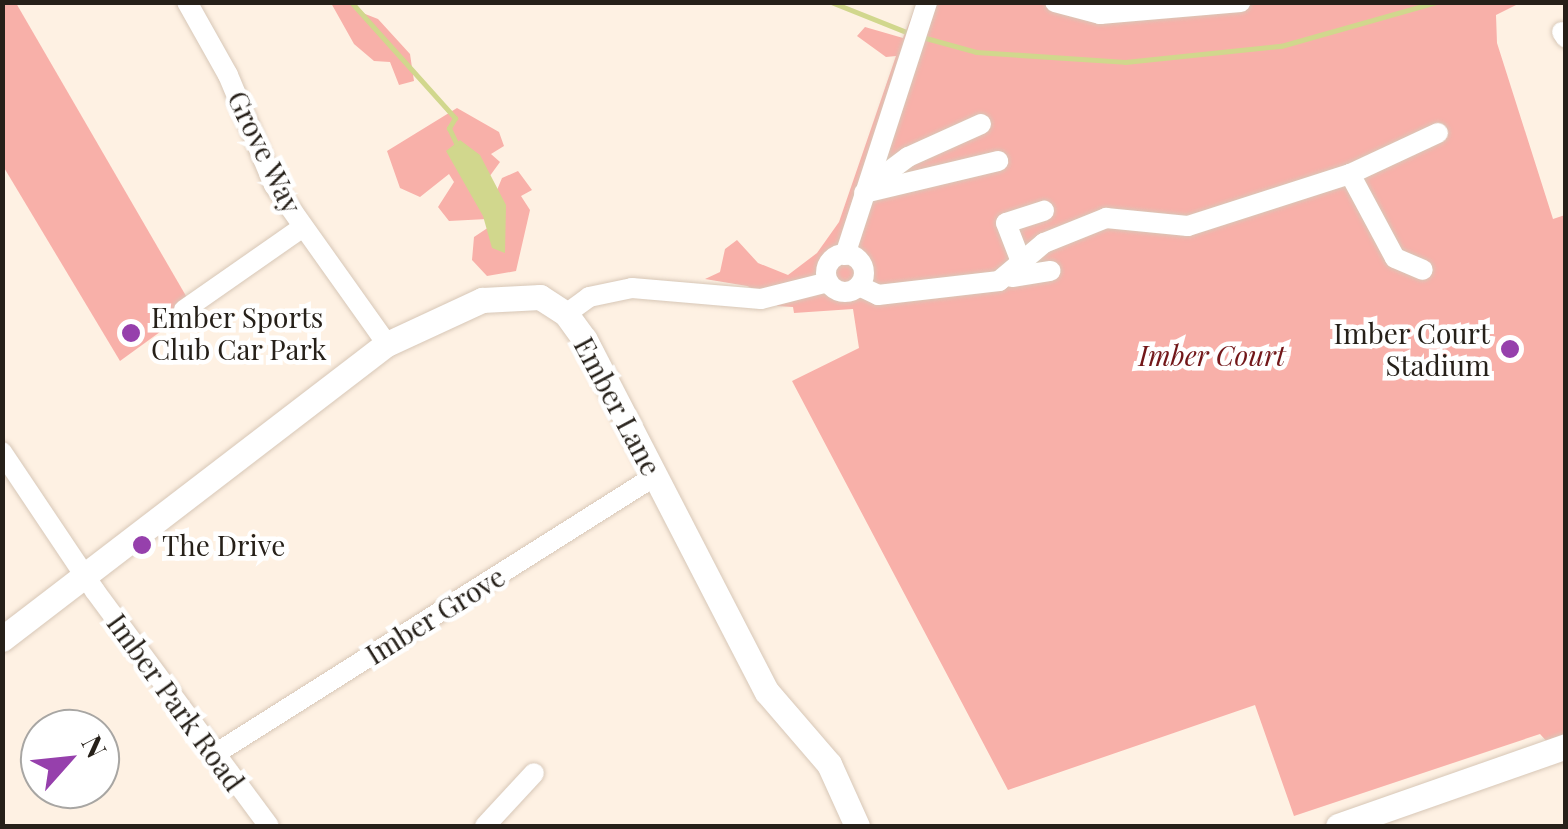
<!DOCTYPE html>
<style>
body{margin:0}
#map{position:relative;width:1568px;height:829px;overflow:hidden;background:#fef1e3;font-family:"Playfair Display",serif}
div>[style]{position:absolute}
.green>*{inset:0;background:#f8b0a9}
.water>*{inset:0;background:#d1d78d}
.stream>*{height:5px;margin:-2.5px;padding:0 2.5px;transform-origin:2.5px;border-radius:2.5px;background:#d1d78d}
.roads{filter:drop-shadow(0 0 2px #d7c7b7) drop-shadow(0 0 2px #d7c7b7)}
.minor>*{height:20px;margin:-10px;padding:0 10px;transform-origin:10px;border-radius:10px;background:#fff}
.minor>.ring{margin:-10px;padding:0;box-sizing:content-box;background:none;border:20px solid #fff;border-radius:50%}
.major>*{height:25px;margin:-12.5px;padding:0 12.5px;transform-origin:12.5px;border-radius:12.5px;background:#fff}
.dots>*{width:28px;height:28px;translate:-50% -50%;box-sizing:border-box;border:5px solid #fff;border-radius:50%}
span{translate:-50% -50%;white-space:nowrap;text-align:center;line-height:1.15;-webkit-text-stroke:9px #fff;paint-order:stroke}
.street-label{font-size:28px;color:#262019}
.poi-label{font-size:28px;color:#262019}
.left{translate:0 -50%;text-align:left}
.right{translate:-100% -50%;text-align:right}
.park-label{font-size:28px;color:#721719;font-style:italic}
.frame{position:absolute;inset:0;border:5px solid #262019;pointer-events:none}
.north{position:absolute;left:20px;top:709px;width:100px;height:100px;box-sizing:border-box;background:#fff;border:2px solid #a8a6a3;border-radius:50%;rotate:63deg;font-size:28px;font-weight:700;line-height:40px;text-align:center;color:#262019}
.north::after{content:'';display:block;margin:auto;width:35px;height:45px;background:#9640ac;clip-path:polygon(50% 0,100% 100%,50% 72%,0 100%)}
</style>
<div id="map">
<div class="green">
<i style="clip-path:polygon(2px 3px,16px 3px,193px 308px,120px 361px,3px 166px)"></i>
<i style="clip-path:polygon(331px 3px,353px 3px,355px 10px,378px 19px,410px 54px,414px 81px,399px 85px,390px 62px,374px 61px,354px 44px)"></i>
<i style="clip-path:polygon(917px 3px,1520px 3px,1496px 15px,1497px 43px,1553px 219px,1565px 215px,1565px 741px,1550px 745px,1540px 734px,1294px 816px,1255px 705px,1008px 790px,792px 381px,859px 348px,853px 309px,794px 313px,793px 307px,777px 306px,776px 299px,747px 286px,705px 279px,720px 272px,725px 249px,737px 240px,758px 263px,788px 275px,817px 253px,839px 222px,896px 56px,886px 57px,857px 36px,865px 27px,903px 38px)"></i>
<i style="clip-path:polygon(457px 108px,499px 132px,504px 146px,491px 154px,500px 162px,476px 195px,492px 202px,502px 178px,518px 171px,532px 190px,521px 196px,530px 210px,516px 271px,487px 276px,472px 260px,474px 237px,489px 227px,487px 219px,449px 221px,438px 207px,454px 182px,449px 174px,420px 197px,400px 188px,387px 151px)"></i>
</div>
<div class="water">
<i style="clip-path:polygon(460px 140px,480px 155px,506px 205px,505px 253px,492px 248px,483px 216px,446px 151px)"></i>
</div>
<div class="stream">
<i style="left:351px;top:2px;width:156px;rotate:48.1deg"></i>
<i style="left:455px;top:118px;width:12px;rotate:121deg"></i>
<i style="left:449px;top:128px;width:17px;rotate:65deg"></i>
<i style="left:831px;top:2px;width:86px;rotate:21.8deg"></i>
<i style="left:922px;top:37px;width:56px;rotate:15.5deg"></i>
<i style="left:976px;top:52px;width:149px;rotate:3.8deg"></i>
<i style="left:1125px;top:62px;width:157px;rotate:-5.9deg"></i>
<i style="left:1281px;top:46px;width:161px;rotate:-15.8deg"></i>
</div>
<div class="roads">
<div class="minor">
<i style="left:187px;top:2px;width:84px;rotate:60.7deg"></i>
<i style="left:228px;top:75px;width:119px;rotate:67.3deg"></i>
<i style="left:274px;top:185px;width:195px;rotate:54.6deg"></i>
<i style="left:1055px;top:2px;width:47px;rotate:14.9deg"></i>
<i style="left:1100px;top:14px;width:141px;rotate:-4.9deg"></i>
<i style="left:1562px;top:32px;width:7px;rotate:56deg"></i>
<i style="left:1350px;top:174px;width:97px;rotate:-25deg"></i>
<i style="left:872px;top:184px;width:45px;rotate:-36.9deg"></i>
<i style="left:908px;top:157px;width:80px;rotate:-24.3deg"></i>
<i style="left:864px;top:193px;width:138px;rotate:-13.4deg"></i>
<i class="ring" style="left:826px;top:254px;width:18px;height:18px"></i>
<i style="left:845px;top:255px;width:266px;rotate:-72deg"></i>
<i style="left:1023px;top:267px;width:47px;rotate:-111.1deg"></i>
<i style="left:1006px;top:223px;width:40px;rotate:-18deg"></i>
<i style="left:1012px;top:277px;width:39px;rotate:-9deg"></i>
<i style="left:859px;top:286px;width:21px;rotate:25deg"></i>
<i style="left:878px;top:295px;width:122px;rotate:-6.6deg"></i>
<i style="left:999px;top:281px;width:59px;rotate:-40.2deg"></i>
<i style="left:1044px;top:243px;width:67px;rotate:-22deg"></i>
<i style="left:1106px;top:218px;width:82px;rotate:5.6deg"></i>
<i style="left:1188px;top:226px;width:170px;rotate:-17.8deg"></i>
<i style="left:1350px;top:174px;width:95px;rotate:61.8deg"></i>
<i style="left:1395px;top:258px;width:30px;rotate:23deg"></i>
<i style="left:184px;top:310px;width:145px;rotate:-34.9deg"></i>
<i style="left:566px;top:314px;width:29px;rotate:-36deg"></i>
<i style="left:589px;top:297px;width:44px;rotate:-11.8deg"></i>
<i style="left:632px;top:288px;width:129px;rotate:4.9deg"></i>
<i style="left:761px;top:299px;width:69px;rotate:-14.2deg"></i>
<i style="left:2px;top:452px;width:167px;rotate:56.2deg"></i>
<i style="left:95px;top:591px;width:292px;rotate:53.5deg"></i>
<i style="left:215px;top:754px;width:520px;rotate:-32.29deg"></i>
<i style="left:485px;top:826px;width:72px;rotate:-47.2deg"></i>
</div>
<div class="major">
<i style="left:2px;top:639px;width:485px;rotate:-37.5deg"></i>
<i style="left:387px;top:344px;width:105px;rotate:-24.9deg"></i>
<i style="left:482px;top:300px;width:58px;rotate:-3deg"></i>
<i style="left:540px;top:297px;width:31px;rotate:33deg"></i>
<i style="left:566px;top:314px;width:32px;rotate:54deg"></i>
<i style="left:585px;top:340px;width:396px;rotate:62.7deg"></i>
<i style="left:767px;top:692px;width:95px;rotate:49.3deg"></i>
<i style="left:829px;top:764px;width:68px;rotate:65.7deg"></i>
<i style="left:1338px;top:826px;width:242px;rotate:-19.3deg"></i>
</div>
</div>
<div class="dots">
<i style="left:131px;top:333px;background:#9640ac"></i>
<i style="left:1510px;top:349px;background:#9640ac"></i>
<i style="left:142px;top:545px;background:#9640ac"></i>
</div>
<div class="street-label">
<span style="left:265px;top:152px;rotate:64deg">Grove Way</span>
<span style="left:618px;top:406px;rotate:62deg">Ember Lane</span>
<span style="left:435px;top:615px;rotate:-32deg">Imber Grove</span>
<span style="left:176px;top:702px;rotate:54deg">Imber Park Road</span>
</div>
<div class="poi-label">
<span class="left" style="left:151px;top:333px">Ember Sports<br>Club Car Park</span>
<span class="right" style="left:1490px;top:349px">Imber Court<br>Stadium</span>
<span class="left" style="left:162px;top:545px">The Drive</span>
</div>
<div class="park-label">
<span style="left:1212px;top:355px">Imber Court</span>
</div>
<div class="frame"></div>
<div class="north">N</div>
</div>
